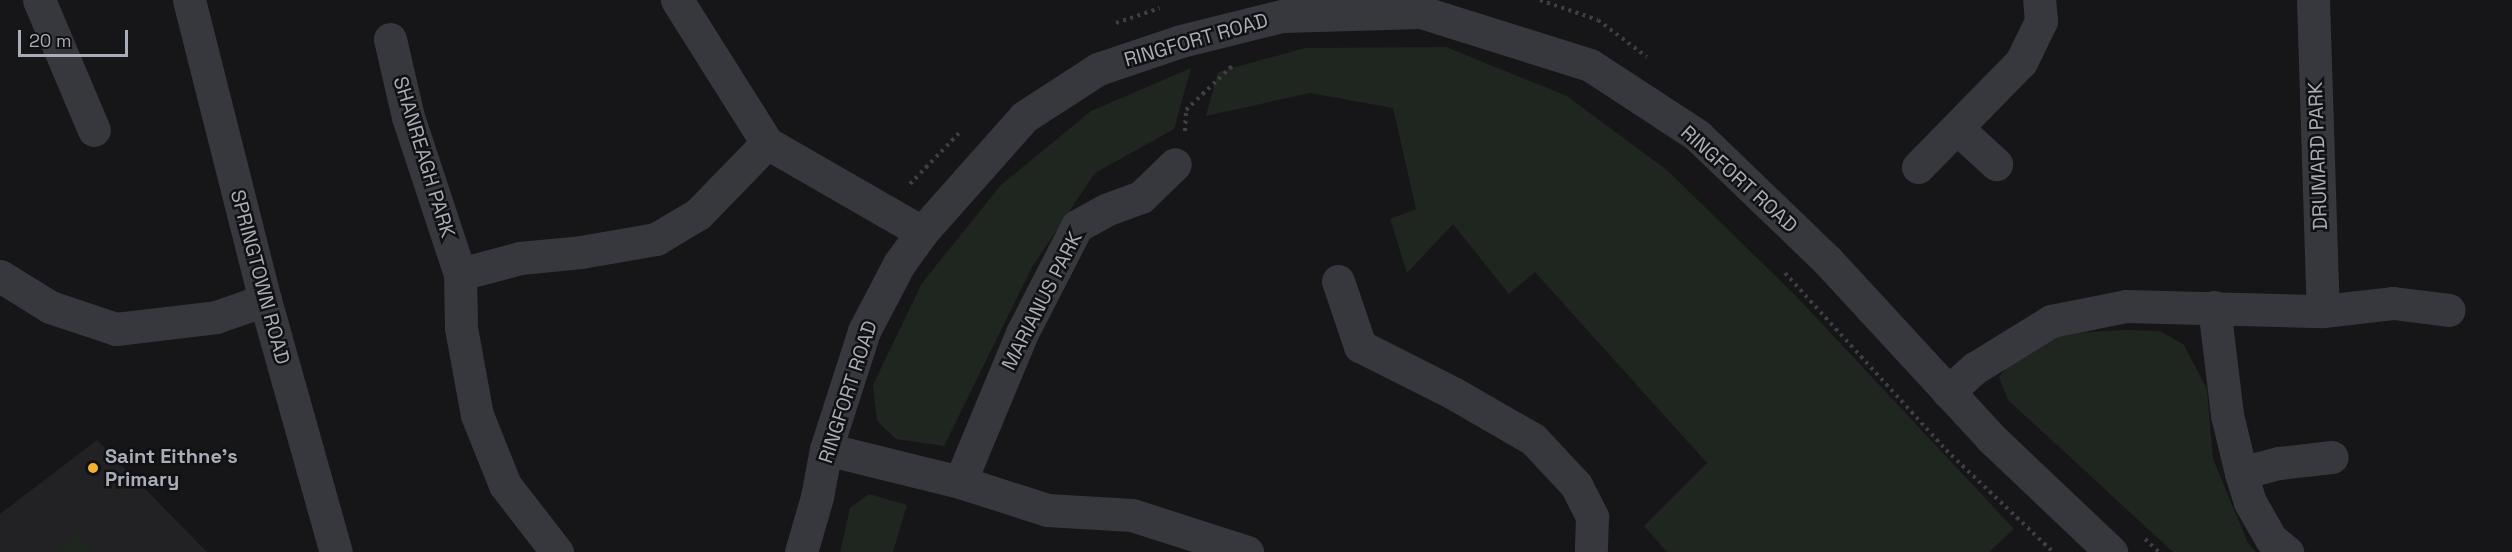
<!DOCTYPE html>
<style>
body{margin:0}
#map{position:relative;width:2512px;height:552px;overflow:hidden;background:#161618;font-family:"Space Grotesk",sans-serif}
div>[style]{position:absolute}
.built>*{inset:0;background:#222225}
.green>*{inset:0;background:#1e261f}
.path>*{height:4px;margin-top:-2px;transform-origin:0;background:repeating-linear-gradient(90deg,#3d3f44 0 3px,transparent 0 7.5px)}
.minor>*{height:33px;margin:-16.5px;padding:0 16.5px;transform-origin:16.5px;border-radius:16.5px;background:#37383d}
.tertiary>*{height:33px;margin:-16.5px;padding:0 16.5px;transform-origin:16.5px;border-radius:16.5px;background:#37383d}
.dots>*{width:16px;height:16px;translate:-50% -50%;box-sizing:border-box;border:3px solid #111113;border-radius:50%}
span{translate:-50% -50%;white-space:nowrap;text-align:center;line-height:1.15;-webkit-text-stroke:5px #111113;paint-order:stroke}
.street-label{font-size:20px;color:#a8adb8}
.poi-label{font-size:20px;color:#a8adb8;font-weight:700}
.left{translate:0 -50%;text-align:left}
.scale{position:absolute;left:18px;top:30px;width:110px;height:27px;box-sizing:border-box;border:3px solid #a8adb8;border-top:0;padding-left:8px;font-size:18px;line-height:21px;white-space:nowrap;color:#a8adb8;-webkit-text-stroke:4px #111113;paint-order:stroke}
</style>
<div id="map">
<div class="built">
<i style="clip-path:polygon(97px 440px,207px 552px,0 552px,0 514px)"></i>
</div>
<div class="green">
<i style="clip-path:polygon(1446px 47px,1567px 96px,1668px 171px,1796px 296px,2014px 529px,1989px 552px,1667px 552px,1644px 526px,1707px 463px,1535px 272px,1509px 294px,1453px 224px,1407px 273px,1390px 219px,1416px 209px,1393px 108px,1310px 93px,1206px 116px,1218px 72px,1305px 48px)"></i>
<i style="clip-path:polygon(1191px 68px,1174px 129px,1095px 173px,1032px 267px,944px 446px,896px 439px,877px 421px,873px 385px,922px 283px,1001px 185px,1091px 111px)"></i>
<i style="clip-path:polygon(2124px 330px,2160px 331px,2184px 345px,2207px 389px,2213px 459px,2248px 543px,2256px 552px,2173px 552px,2008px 400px,1999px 377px,2015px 357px,2055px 334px)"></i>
<i style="clip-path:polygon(869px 494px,907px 505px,893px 552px,840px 552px,850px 508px)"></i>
<i style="clip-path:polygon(77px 532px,95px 552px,55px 552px)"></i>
</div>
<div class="path">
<i style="left:1540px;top:0;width:61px;rotate:19deg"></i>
<i style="left:1598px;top:20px;width:61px;rotate:37.1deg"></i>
<i style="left:1116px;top:23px;width:46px;rotate:-18.8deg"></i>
<i style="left:1185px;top:131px;width:21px;rotate:-87deg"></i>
<i style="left:1186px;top:110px;width:64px;rotate:-43.7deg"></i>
<i style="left:910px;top:184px;width:71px;rotate:-46.1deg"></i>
<i style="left:1785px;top:273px;width:239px;rotate:47.7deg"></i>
<i style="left:1946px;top:450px;width:148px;rotate:43.6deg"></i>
<i style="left:2145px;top:539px;width:19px;rotate:43deg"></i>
</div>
<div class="minor">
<i style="left:39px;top:0;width:141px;rotate:67.1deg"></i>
<i style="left:677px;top:0;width:169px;rotate:57.8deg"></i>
<i style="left:2313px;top:0;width:311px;rotate:88.2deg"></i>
<i style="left:390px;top:39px;width:80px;rotate:77deg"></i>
<i style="left:408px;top:117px;width:165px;rotate:71.7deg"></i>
<i style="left:460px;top:274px;width:54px;rotate:88.9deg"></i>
<i style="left:461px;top:328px;width:88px;rotate:79.6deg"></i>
<i style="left:477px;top:415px;width:75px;rotate:68.2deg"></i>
<i style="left:505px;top:485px;width:85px;rotate:52.2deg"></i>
<i style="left:1958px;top:129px;width:52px;rotate:42.6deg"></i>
<i style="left:1918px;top:167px;width:147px;rotate:-45.6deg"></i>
<i style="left:2021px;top:62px;width:46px;rotate:-64deg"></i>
<i style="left:2041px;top:21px;width:21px;rotate:-95deg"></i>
<i style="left:460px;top:274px;width:62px;rotate:-14.9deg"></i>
<i style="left:520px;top:258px;width:61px;rotate:-5.6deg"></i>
<i style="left:581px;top:252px;width:76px;rotate:-9.8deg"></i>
<i style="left:656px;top:239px;width:49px;rotate:-30.8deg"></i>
<i style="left:698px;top:214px;width:99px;rotate:-45.8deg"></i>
<i style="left:767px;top:143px;width:179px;rotate:29.9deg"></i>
<i style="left:0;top:276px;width:59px;rotate:31.8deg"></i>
<i style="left:50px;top:307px;width:70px;rotate:18.4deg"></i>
<i style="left:116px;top:329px;width:101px;rotate:-6.8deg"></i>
<i style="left:216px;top:317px;width:52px;rotate:-19.1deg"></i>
<i style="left:1338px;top:281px;width:69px;rotate:71.3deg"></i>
<i style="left:1360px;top:346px;width:104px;rotate:26.8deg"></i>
<i style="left:1453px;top:393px;width:92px;rotate:29.9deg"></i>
<i style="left:1533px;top:439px;width:63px;rotate:46.9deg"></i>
<i style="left:1576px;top:485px;width:36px;rotate:63deg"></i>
<i style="left:1592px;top:517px;width:35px;rotate:92deg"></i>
<i style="left:2214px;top:307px;width:109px;rotate:83.1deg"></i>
<i style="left:2227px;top:415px;width:60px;rotate:76.4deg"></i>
<i style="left:2241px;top:473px;width:30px;rotate:73deg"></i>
<i style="left:2250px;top:502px;width:43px;rotate:60.4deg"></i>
<i style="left:2271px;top:539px;width:21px;rotate:39deg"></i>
<i style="left:1948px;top:392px;width:36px;rotate:-42deg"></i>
<i style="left:1975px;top:368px;width:89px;rotate:-31.7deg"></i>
<i style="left:2051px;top:321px;width:76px;rotate:-11.3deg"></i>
<i style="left:2126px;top:306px;width:197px;rotate:1.5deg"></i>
<i style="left:2323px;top:311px;width:70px;rotate:-6.5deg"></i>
<i style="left:2393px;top:303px;width:56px;rotate:7.1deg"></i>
<i style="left:826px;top:449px;width:138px;rotate:13.8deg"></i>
<i style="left:960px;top:482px;width:91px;rotate:17.8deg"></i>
<i style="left:1047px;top:510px;width:85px;rotate:3.4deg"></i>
<i style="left:1132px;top:515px;width:121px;rotate:17.8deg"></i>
<i style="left:2241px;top:473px;width:39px;rotate:-15deg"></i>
<i style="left:2279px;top:463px;width:53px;rotate:-6.5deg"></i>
<i style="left:960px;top:482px;width:161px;rotate:-67.4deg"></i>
<i style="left:1022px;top:333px;width:120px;rotate:-62.8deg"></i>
<i style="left:1077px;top:226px;width:35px;rotate:-29deg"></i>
<i style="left:1108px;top:209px;width:35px;rotate:-20deg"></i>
<i style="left:1141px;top:197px;width:47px;rotate:-44.1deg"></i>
</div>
<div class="tertiary">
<i style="left:189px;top:0;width:309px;rotate:75.8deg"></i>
<i style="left:265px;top:300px;width:262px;rotate:74.3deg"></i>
<i style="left:801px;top:552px;width:57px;rotate:-73.8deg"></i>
<i style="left:817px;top:497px;width:49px;rotate:-79.4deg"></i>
<i style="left:826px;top:449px;width:124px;rotate:-72.1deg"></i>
<i style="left:864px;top:331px;width:76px;rotate:-62.4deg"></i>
<i style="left:899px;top:264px;width:39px;rotate:-54deg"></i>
<i style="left:922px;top:232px;width:154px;rotate:-48.4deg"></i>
<i style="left:1024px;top:117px;width:88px;rotate:-33deg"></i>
<i style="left:1098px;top:69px;width:88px;rotate:-18.6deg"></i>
<i style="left:1181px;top:41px;width:104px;rotate:-13.9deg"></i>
<i style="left:1282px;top:16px;width:139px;rotate:-1.6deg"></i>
<i style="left:1421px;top:12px;width:177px;rotate:17.4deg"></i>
<i style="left:1590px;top:65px;width:128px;rotate:33.2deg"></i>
<i style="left:1697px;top:135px;width:180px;rotate:43.9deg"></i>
<i style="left:1827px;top:260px;width:242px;rotate:47.3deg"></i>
<i style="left:1991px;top:438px;width:166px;rotate:43.5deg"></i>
</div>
<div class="dots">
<i style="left:93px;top:468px;background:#f2b134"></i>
</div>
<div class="street-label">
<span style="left:1196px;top:40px;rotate:-16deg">RINGFORT ROAD</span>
<span style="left:2318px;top:156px;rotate:-92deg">DRUMARD PARK</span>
<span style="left:424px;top:157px;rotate:73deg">SHANREAGH PARK</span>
<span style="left:1739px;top:179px;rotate:42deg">RINGFORT ROAD</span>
<span style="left:260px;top:277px;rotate:75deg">SPRINGTOWN ROAD</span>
<span style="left:1042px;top:301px;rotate:-63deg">MARIANUS PARK</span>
<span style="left:848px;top:392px;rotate:-72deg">RINGFORT ROAD</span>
</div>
<div class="poi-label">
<span class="left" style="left:105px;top:468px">Saint Eithne's<br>Primary</span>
</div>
<div class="scale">20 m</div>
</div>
